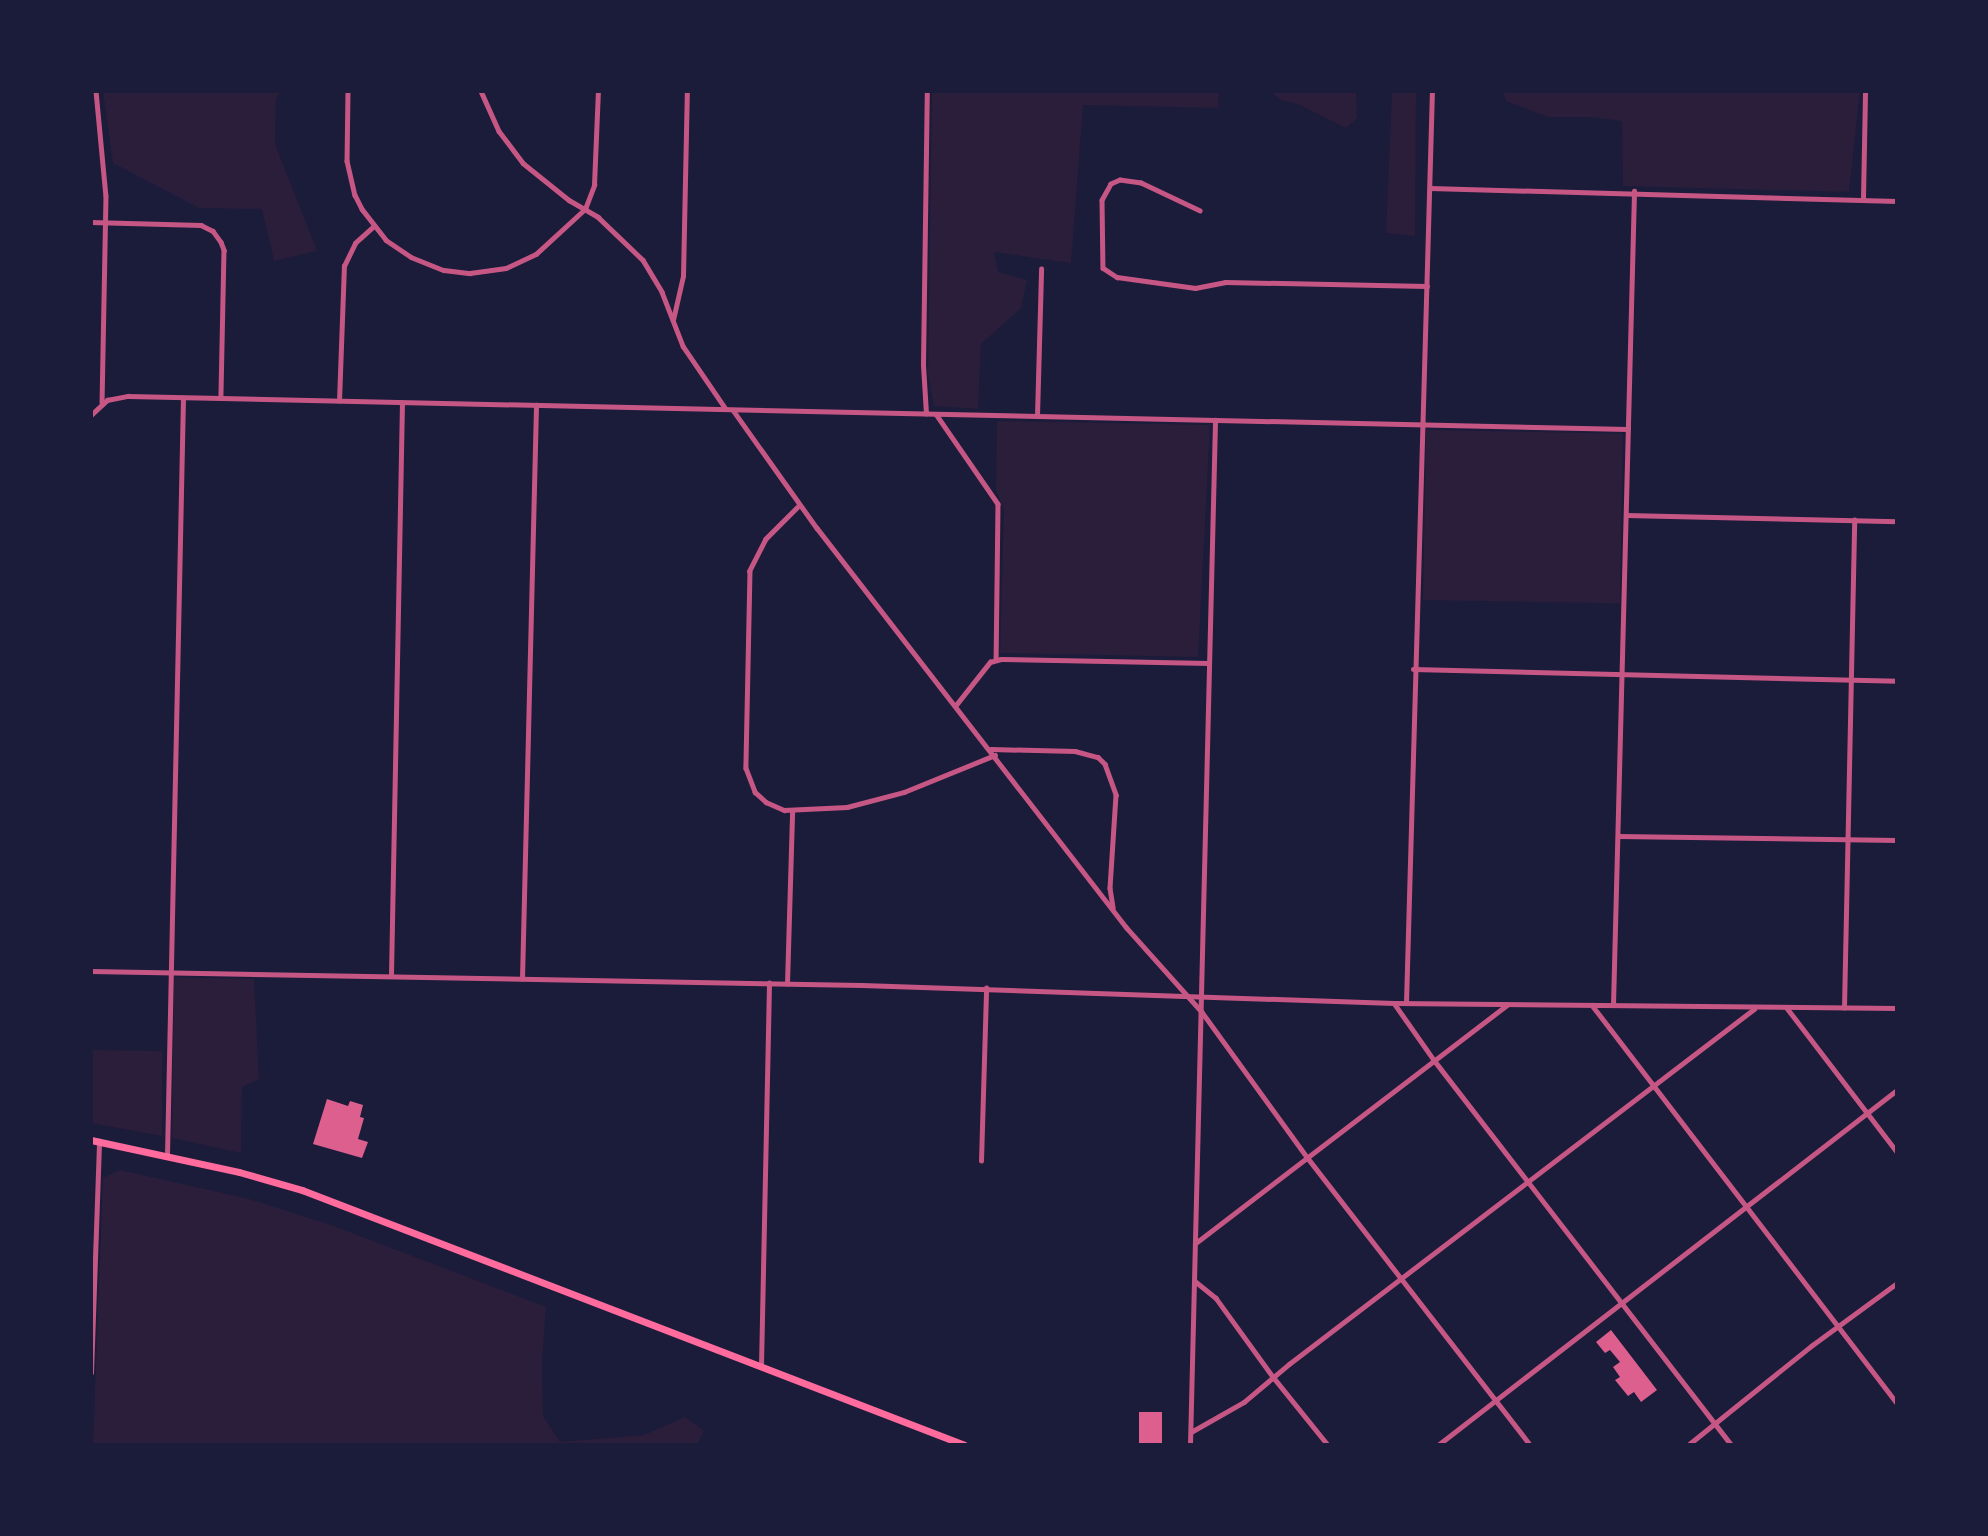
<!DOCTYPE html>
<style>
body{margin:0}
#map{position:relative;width:1988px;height:1536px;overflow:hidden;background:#1b1b3a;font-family:Roboto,sans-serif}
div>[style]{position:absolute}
.green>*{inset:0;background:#2a1e3b;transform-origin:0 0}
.building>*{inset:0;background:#dd5f8e;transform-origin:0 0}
.minor>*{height:4.5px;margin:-2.25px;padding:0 2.25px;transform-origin:2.25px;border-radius:2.25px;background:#c65784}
.primary>*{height:7px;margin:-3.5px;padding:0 3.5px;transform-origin:3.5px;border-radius:3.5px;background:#ff6b9d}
span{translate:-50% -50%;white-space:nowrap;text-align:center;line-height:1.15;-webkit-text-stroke:5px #1b1b3a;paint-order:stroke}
.frame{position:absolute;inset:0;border:93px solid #1b1b3a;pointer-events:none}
</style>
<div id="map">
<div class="green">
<i style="clip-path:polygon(103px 91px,282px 91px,276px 98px,275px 144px,317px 251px,274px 261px,262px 209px,199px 208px,113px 163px)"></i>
<i style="clip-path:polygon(932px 91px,1219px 91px,1218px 108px,1083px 105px,1071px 263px,994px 252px,998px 272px,1027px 280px,1021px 308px,981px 344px,978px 409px,934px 406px,928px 375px)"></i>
<i style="clip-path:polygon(1270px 91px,1356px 91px,1357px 118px,1346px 128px,1298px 104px,1281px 100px)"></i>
<i style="clip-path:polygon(1392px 91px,1416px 91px,1415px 236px,1386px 233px)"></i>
<i style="clip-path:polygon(1503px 91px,1860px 91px,1849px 192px,1623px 186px,1622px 121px,1590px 117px,1548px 117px,1506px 101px)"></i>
<i style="clip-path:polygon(997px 421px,1210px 425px,1198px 657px,1000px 653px,1004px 511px,996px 490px)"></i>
<i style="left:1426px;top:430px;width:197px;height:170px;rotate:1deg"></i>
<i style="clip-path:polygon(174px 977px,254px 979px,259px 1079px,242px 1087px,241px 1153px,172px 1138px)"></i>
<i style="clip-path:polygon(91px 1050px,162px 1051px,162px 1136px,91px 1123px)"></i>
<i style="clip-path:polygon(120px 1170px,249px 1199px,331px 1225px,546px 1307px,542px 1362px,543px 1416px,560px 1442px,644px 1435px,685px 1417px,704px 1431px,697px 1445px,93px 1445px,103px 1178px)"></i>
</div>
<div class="building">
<i style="clip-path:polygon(327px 1099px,348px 1106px,350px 1101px,363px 1105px,360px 1117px,364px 1118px,358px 1139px,368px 1142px,362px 1158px,313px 1144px)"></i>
<i style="clip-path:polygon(1611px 1330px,1657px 1390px,1641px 1402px,1634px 1392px,1628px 1396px,1615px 1380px,1620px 1377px,1613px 1367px,1620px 1362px,1610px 1350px,1605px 1353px,1596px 1342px)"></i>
<i style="left:1139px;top:1412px;width:23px;height:33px"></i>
</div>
<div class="minor">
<i style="left:96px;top:91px;width:105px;rotate:84.6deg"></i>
<i style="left:106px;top:196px;width:206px;rotate:91.1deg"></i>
<i style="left:348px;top:91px;width:70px;rotate:90.8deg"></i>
<i style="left:347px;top:161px;width:35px;rotate:77deg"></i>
<i style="left:355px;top:195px;width:16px;rotate:63deg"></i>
<i style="left:362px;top:209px;width:39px;rotate:52deg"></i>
<i style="left:386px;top:240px;width:30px;rotate:34deg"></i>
<i style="left:411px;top:257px;width:35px;rotate:22deg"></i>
<i style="left:444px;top:270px;width:26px;rotate:7deg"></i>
<i style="left:470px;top:273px;width:36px;rotate:-8deg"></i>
<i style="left:506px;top:268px;width:33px;rotate:-25deg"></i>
<i style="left:536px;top:254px;width:67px;rotate:-42.6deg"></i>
<i style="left:585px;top:209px;width:26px;rotate:-69deg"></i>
<i style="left:594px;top:185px;width:94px;rotate:-87.6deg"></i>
<i style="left:481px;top:91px;width:44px;rotate:65.8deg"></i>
<i style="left:499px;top:131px;width:40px;rotate:53deg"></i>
<i style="left:523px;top:163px;width:59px;rotate:38.8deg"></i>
<i style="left:569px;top:200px;width:34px;rotate:30deg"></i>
<i style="left:598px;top:217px;width:62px;rotate:43.7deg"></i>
<i style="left:643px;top:260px;width:37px;rotate:59deg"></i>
<i style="left:662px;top:292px;width:58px;rotate:68.7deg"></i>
<i style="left:683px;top:346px;width:76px;rotate:55.7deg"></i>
<i style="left:1430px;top:188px;width:467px;rotate:1.6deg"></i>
<i style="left:1863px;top:198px;width:107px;rotate:-88.9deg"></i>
<i style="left:1200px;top:211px;width:65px;rotate:-154.6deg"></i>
<i style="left:1141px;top:183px;width:21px;rotate:-172deg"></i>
<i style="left:1120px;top:180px;width:10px;rotate:156deg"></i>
<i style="left:1111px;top:184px;width:18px;rotate:119deg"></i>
<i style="left:1102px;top:200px;width:68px;rotate:89.2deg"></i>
<i style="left:1103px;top:268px;width:17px;rotate:33deg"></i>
<i style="left:1117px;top:277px;width:79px;rotate:8deg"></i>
<i style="left:1195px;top:288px;width:31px;rotate:-11deg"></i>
<i style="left:1225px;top:282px;width:202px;rotate:1.1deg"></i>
<i style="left:91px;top:222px;width:110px;rotate:1.6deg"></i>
<i style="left:201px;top:225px;width:13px;rotate:27deg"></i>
<i style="left:213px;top:231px;width:14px;rotate:54deg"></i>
<i style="left:221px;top:242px;width:9px;rotate:69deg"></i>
<i style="left:224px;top:250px;width:148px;rotate:91.2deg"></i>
<i style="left:673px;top:320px;width:45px;rotate:-77.2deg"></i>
<i style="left:683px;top:276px;width:185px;rotate:-88.8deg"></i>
<i style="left:339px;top:401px;width:135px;rotate:-87.9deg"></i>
<i style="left:344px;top:266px;width:25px;rotate:-64deg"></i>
<i style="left:355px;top:243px;width:25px;rotate:-42deg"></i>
<i style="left:733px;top:410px;width:145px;rotate:54.6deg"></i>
<i style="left:817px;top:528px;width:505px;rotate:52.24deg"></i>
<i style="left:1126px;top:927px;width:114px;rotate:48.2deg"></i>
<i style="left:1202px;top:1012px;width:179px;rotate:54.1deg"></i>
<i style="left:1307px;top:1157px;width:364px;rotate:52.2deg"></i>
<i style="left:926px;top:414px;width:49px;rotate:-93.5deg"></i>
<i style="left:923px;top:365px;width:274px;rotate:-89.2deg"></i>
<i style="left:936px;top:414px;width:109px;rotate:55.4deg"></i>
<i style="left:998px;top:504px;width:156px;rotate:90.7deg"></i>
<i style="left:91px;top:415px;width:22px;rotate:-43deg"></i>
<i style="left:107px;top:400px;width:21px;rotate:-11deg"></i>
<i style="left:128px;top:396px;width:1500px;rotate:1.26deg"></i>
<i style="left:1037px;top:416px;width:147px;rotate:-88.4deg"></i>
<i style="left:800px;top:505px;width:48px;rotate:135deg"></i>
<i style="left:766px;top:539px;width:36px;rotate:117deg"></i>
<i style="left:750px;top:571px;width:197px;rotate:91.2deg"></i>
<i style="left:746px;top:768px;width:26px;rotate:69deg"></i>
<i style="left:755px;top:792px;width:15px;rotate:42deg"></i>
<i style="left:766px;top:802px;width:20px;rotate:24deg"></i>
<i style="left:784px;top:810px;width:63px;rotate:-2.7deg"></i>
<i style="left:847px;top:807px;width:59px;rotate:-14.7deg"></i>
<i style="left:904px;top:792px;width:98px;rotate:-22.1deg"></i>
<i style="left:1626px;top:515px;width:271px;rotate:1.3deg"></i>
<i style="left:1413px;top:669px;width:484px;rotate:1.4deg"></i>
<i style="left:956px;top:705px;width:55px;rotate:-51.7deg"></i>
<i style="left:990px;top:662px;width:11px;rotate:-15deg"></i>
<i style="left:1001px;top:659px;width:208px;rotate:1.1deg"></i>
<i style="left:991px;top:749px;width:84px;rotate:1.4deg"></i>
<i style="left:1075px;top:751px;width:24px;rotate:15deg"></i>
<i style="left:1098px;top:757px;width:10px;rotate:45deg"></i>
<i style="left:1105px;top:764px;width:33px;rotate:70deg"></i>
<i style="left:1116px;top:795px;width:93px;rotate:93.7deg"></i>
<i style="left:1110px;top:888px;width:20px;rotate:81deg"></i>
<i style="left:1618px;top:836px;width:279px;rotate:0.8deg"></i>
<i style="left:91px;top:971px;width:771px;rotate:1.04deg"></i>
<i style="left:862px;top:985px;width:532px;rotate:1.94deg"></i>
<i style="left:1394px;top:1003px;width:503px;rotate:0.57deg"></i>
<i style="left:391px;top:975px;width:572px;rotate:-88.9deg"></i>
<i style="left:522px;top:979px;width:574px;rotate:-88.6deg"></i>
<i style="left:787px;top:984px;width:173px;rotate:-88.3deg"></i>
<i style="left:1394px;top:1003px;width:70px;rotate:54.9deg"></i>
<i style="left:1434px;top:1060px;width:487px;rotate:52.3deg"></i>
<i style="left:1406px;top:1003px;width:912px;rotate:-88.37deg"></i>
<i style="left:1592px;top:1005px;width:501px;rotate:52.54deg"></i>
<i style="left:1613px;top:1005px;width:814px;rotate:-88.52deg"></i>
<i style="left:1787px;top:1008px;width:181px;rotate:52.6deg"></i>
<i style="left:1844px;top:1008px;width:488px;rotate:-88.8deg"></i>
<i style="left:167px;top:1155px;width:757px;rotate:-88.79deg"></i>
<i style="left:981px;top:1161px;width:173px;rotate:-88.3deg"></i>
<i style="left:1197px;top:1242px;width:390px;rotate:-37.4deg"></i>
<i style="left:1195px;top:1281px;width:27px;rotate:39deg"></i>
<i style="left:1216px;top:1298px;width:99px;rotate:54.1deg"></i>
<i style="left:1274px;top:1378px;width:86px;rotate:51.1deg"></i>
<i style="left:761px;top:1366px;width:383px;rotate:-88.8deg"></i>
<i style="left:91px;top:1373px;width:232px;rotate:-88deg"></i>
<i style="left:1191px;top:1432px;width:61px;rotate:-29.5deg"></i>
<i style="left:1244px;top:1402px;width:59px;rotate:-40.2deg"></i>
<i style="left:1289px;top:1364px;width:585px;rotate:-37.36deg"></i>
<i style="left:1190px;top:1445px;width:1025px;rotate:-88.6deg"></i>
<i style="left:1438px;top:1445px;width:580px;rotate:-37.72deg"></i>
<i style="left:1688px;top:1445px;width:158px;rotate:-38.8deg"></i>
<i style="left:1811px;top:1346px;width:107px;rotate:-36.2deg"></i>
</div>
<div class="primary">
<i style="left:91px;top:1140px;width:151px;rotate:12.2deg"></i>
<i style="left:239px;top:1172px;width:66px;rotate:15.9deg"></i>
<i style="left:302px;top:1190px;width:710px;rotate:21.04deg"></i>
</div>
<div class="frame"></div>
</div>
